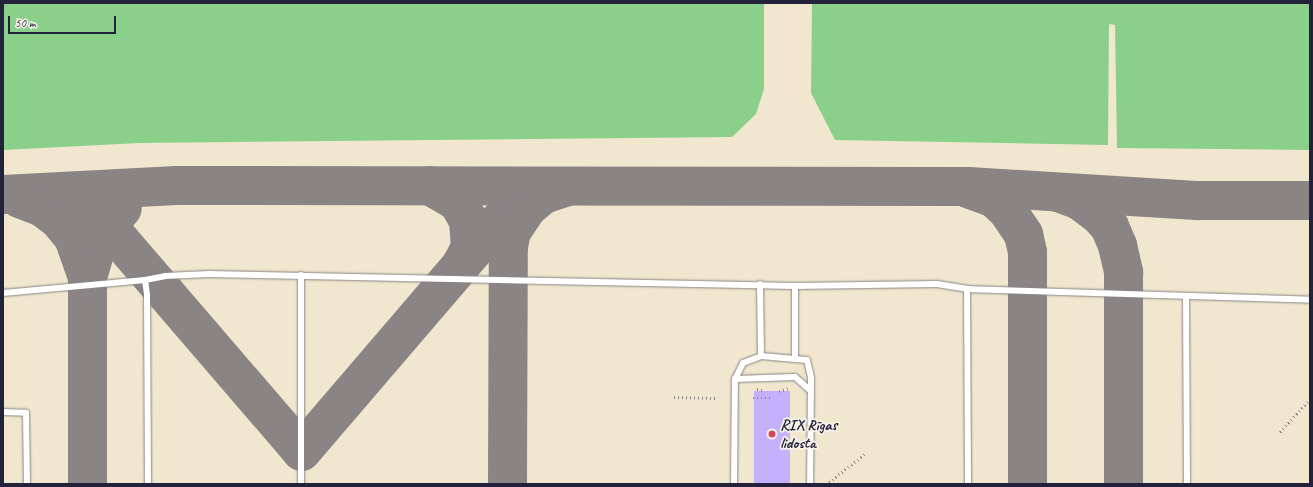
<!DOCTYPE html>
<meta charset="utf-8">
<style>
body{margin:0}
#map{position:relative;width:1313px;height:487px;overflow:hidden;background:#f1e7cf;font-family:Caveat,sans-serif}
div>[style]{position:absolute}
.green>*{inset:0;background:#8ad08a}
.taxiway>*{height:39px;margin:-19.5px;padding:0 19.5px;transform-origin:19.5px;border-radius:19.5px;background:#8a8485}
.building>*{inset:0;background:#c5b0fd;transform-origin:0 0}
.path>*{height:2.5px;margin-top:-1.25px;transform-origin:0;background:repeating-linear-gradient(90deg,#8a8485 0 1px,transparent 0 4px)}
.roads{filter:drop-shadow(0 0 1px #8a8485) drop-shadow(0 0 1px #8a8485)}
.lane>*{height:6px;margin:-3px;padding:0 3px;transform-origin:3px;border-radius:3px;background:#fff}
.dots>*{width:11px;height:11px;translate:-50% -50%;box-sizing:border-box;border:2px solid #f7f3e8;border-radius:50%}
span{translate:-50% -50%;white-space:nowrap;text-align:center;line-height:1.15;-webkit-text-stroke:3.5px #f7f3e8;paint-order:stroke}
.poi-label{font-size:16px;color:#22223b;font-weight:700}
.left{translate:0 -50%;text-align:left}
.frame{position:absolute;inset:0;border:4px solid #22223b;pointer-events:none}
.scale{position:absolute;left:8px;top:16px;width:108px;height:18px;box-sizing:border-box;border:2px solid #22223b;border-top:0;padding-left:5px;font-size:12px;line-height:14px;white-space:nowrap;color:#22223b;-webkit-text-stroke:3px #f7f3e8;paint-order:stroke}
</style>
<div id="map">
<div class="green">
<i style="clip-path:polygon(3px 3px,764px 3px,764px 89px,756px 114px,732px 137px,139px 143px,3px 150px)"></i>
<i style="clip-path:polygon(812px 3px,1310px 3px,1310px 150px,1117px 148px,1115px 25px,1109px 24px,1108px 145px,835px 140px,811px 93px)"></i>
</div>
<div class="taxiway">
<i style="left:429px;top:185px;width:32px;rotate:30deg"></i>
<i style="left:457px;top:201px;width:22px;rotate:60deg"></i>
<i style="left:468px;top:220px;width:27px;rotate:86deg"></i>
<i style="left:470px;top:247px;width:19px;rotate:118deg"></i>
<i style="left:461px;top:264px;width:58px;rotate:-49.2deg"></i>
<i style="left:967px;top:188px;width:29px;rotate:20deg"></i>
<i style="left:994px;top:198px;width:18px;rotate:43deg"></i>
<i style="left:1007px;top:210px;width:29px;rotate:56deg"></i>
<i style="left:1023px;top:234px;width:18px;rotate:77deg"></i>
<i style="left:1027px;top:252px;width:232px;rotate:90deg"></i>
<i style="left:1058px;top:192px;width:22px;rotate:21deg"></i>
<i style="left:1079px;top:200px;width:25px;rotate:37deg"></i>
<i style="left:1099px;top:215px;width:15px;rotate:48deg"></i>
<i style="left:1109px;top:226px;width:21px;rotate:67deg"></i>
<i style="left:1117px;top:245px;width:28px;rotate:77deg"></i>
<i style="left:1123px;top:272px;width:212px;rotate:90deg"></i>
<i style="left:51px;top:193px;width:25px;rotate:18deg"></i>
<i style="left:75px;top:201px;width:30px;rotate:33deg"></i>
<i style="left:100px;top:217px;width:308px;rotate:49.3deg"></i>
<i style="left:301px;top:451px;width:246px;rotate:-49.4deg"></i>
<i style="left:3px;top:194px;width:173px;rotate:-3deg"></i>
<i style="left:176px;top:185px;width:792px;rotate:0.07deg"></i>
<i style="left:968px;top:186px;width:232px;rotate:3.5deg"></i>
<i style="left:1200px;top:200px;width:110px"></i>
<i style="left:19px;top:198px;width:25px;rotate:21deg"></i>
<i style="left:42px;top:207px;width:20px;rotate:37deg"></i>
<i style="left:58px;top:219px;width:23px;rotate:50deg"></i>
<i style="left:73px;top:237px;width:42px;rotate:70.7deg"></i>
<i style="left:87px;top:484px;width:207px;rotate:-90deg"></i>
<i style="left:87px;top:277px;width:43px;rotate:-73.7deg"></i>
<i style="left:99px;top:236px;width:36px;rotate:-51deg"></i>
<i style="left:507px;top:484px;width:238px;rotate:-89.8deg"></i>
<i style="left:508px;top:246px;width:15px;rotate:-79deg"></i>
<i style="left:511px;top:231px;width:29px;rotate:-56deg"></i>
<i style="left:527px;top:207px;width:21px;rotate:-39deg"></i>
<i style="left:543px;top:194px;width:25px;rotate:-18deg"></i>
</div>
<div class="building">
<i style="left:754px;top:391px;width:36px;height:93px"></i>
</div>
<div class="path">
<i style="left:757px;top:389px;width:7px;rotate:16deg"></i>
<i style="left:779px;top:391px;width:9px;rotate:-18deg"></i>
<i style="left:674px;top:397px;width:42px;rotate:1.4deg"></i>
<i style="left:753px;top:398px;width:18px"></i>
<i style="left:1280px;top:432px;width:45px;rotate:-47.7deg"></i>
<i style="left:829px;top:482px;width:46px;rotate:-37.9deg"></i>
</div>
<div class="roads">
<div class="lane">
<i style="left:301px;top:275px;width:209px;rotate:90deg"></i>
<i style="left:145px;top:280px;width:20px;rotate:-11deg"></i>
<i style="left:165px;top:276px;width:44px;rotate:-2.6deg"></i>
<i style="left:209px;top:274px;width:586px;rotate:1.17deg"></i>
<i style="left:795px;top:286px;width:142px;rotate:-0.8deg"></i>
<i style="left:937px;top:284px;width:30px;rotate:9deg"></i>
<i style="left:967px;top:289px;width:343px;rotate:1.8deg"></i>
<i style="left:760px;top:284px;width:72px;rotate:89.2deg"></i>
<i style="left:967px;top:289px;width:195px;rotate:89.7deg"></i>
<i style="left:3px;top:293px;width:143px;rotate:-5.2deg"></i>
<i style="left:145px;top:280px;width:15px;rotate:82deg"></i>
<i style="left:147px;top:295px;width:189px;rotate:89.7deg"></i>
<i style="left:1186px;top:298px;width:186px;rotate:89.7deg"></i>
<i style="left:795px;top:358px;width:72px;rotate:-90deg"></i>
<i style="left:735px;top:379px;width:60px;rotate:-1.9deg"></i>
<i style="left:795px;top:377px;width:20px;rotate:41deg"></i>
<i style="left:3px;top:412px;width:23px;rotate:2deg"></i>
<i style="left:26px;top:413px;width:71px;rotate:89.2deg"></i>
<i style="left:734px;top:484px;width:105px;rotate:-89.5deg"></i>
<i style="left:735px;top:379px;width:18px;rotate:-63deg"></i>
<i style="left:743px;top:363px;width:19px;rotate:-21deg"></i>
<i style="left:761px;top:356px;width:46px;rotate:5deg"></i>
<i style="left:807px;top:360px;width:18px;rotate:77deg"></i>
<i style="left:811px;top:378px;width:106px;rotate:90.5deg"></i>
</div>
</div>
<div class="dots">
<i style="left:772px;top:434px;background:#d1495b"></i>
</div>
<div class="poi-label">
<span class="left" style="left:780px;top:434px">RIX Rīgas<br>lidosta</span>
</div>
<div class="frame"></div>
<div class="scale">50 m</div>
</div>
